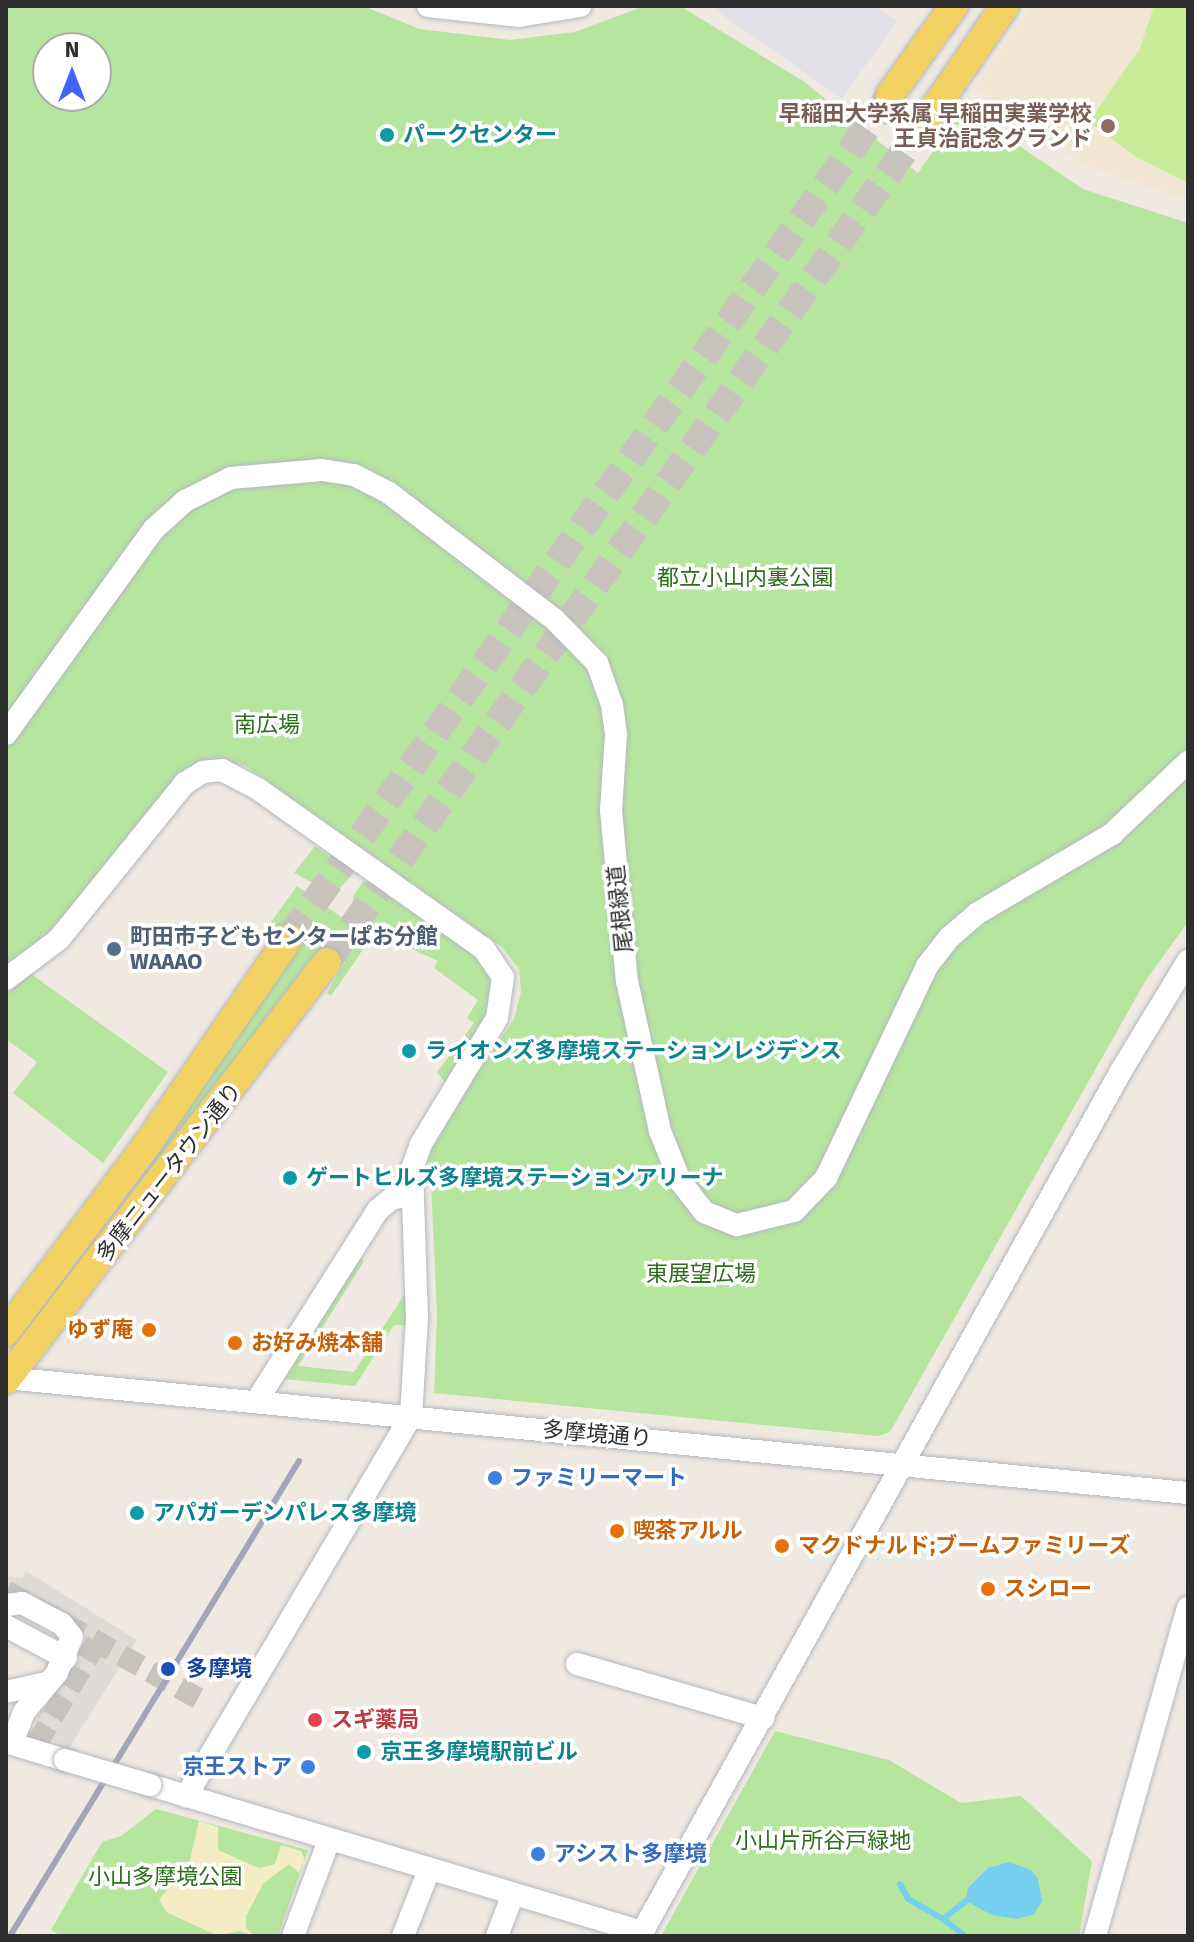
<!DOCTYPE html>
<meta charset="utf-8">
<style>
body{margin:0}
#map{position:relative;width:1194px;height:1942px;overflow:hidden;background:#efe9e1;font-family:"Fira Sans","Noto Sans JP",sans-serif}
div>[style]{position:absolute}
.industrial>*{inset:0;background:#e3e1e8}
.education>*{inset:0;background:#f0e6d1}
.green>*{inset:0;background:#b6e59e}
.sand>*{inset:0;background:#f3ecc5}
.pitch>*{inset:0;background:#c9ec9a}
.plaza>*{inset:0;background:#dfdcd8}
.water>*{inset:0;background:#75cff0}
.stream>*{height:6px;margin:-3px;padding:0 3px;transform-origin:3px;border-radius:3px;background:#75cff0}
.minor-tunnel>*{height:22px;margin-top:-11px;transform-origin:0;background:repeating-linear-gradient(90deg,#c8c4bd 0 22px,transparent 0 33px)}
.major-tunnel>*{height:28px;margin-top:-14px;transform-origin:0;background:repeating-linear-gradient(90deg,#c8c4bd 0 28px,transparent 0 42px)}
.roads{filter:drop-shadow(0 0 2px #b4b7c1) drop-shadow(0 0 2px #b4b7c1)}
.minor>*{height:22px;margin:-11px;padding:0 11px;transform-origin:11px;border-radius:11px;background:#fff}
.major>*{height:28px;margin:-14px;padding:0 14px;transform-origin:14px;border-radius:14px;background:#f2d163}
.rail>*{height:6px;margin:-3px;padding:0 3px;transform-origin:3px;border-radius:3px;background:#a3a6b8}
.bridges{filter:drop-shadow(0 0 2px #b4b7c1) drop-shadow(0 0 2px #b4b7c1)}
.minor-bridge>*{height:22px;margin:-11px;padding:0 11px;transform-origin:11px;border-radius:11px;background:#fff}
.dots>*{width:22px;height:22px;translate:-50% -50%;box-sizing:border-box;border:4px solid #fff;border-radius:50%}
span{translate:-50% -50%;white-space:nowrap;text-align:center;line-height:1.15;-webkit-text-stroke:7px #fff;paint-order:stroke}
.education-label{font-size:22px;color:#785e54;font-weight:700}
.right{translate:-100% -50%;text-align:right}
.culture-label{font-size:22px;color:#0d838f;font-weight:700}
.left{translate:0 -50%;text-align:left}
.park-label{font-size:22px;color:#2c6e1b}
.street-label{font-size:22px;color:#2e2e2e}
.service-label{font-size:22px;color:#4e5e75;font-weight:700}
.food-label{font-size:22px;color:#c56008;font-weight:700}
.shop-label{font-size:22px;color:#366cbe;font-weight:700}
.transit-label{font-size:22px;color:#164399;font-weight:700}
.health-label{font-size:22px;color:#be3a42;font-weight:700}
.frame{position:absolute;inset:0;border:8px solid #2e2e2e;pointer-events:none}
.north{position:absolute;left:32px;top:32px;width:80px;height:80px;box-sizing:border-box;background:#fff;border:2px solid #ababab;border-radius:50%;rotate:0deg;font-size:22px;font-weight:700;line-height:32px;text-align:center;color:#2e2e2e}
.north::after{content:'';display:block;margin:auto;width:28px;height:36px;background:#4264fb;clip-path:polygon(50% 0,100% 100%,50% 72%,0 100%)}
</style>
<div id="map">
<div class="industrial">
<i style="clip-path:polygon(710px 6px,875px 6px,897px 21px,842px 99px)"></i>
</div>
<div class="education">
<i style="clip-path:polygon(1032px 6px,1188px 6px,1188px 200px,1082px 164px,975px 87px)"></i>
</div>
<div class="green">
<i style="clip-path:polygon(evenodd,6px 6px,363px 6px,420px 29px,510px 40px,575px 32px,645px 6px,680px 6px,803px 81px,918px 173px,953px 123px,978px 118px,1083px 189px,1188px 223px,1188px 922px,1146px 980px,890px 1432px,879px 1436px,434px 1393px,437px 1315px,430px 1162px,424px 1162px,434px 1137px,514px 1019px,521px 992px,519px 969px,502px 947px,244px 765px,209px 760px,196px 765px,45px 936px,6px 967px,6px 6px,48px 48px,96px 48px,96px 96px,48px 96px,48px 48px)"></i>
<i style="clip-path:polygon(315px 846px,354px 873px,334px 894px,294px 873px)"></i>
<i style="clip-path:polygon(364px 880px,479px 956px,495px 978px,494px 1001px,446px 1084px,437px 1072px,474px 1023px,467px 1018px,478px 1000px,434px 968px,438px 961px,383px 936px,352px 911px,353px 897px)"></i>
<i style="clip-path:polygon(297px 886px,371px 938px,331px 996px,327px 993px,345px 962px,344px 949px,331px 945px,309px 961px,215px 1092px,130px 1191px,299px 946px,304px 922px,297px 915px,256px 943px)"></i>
<i style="clip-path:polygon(31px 974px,168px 1072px,103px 1163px,13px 1093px,37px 1062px,6px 1039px,6px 994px)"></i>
<i style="clip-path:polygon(355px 1257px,364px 1261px,298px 1366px,354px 1372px,408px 1289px,408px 1325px,394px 1325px,355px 1386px,284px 1379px,281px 1374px)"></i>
<i style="clip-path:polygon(775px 1731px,889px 1760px,961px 1803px,1021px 1796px,1092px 1861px,1079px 1936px,661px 1936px)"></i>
<i style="clip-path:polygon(156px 1809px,308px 1850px,278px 1936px,62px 1936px,51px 1930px,102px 1842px,121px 1836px)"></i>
</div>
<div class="sand">
<i style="clip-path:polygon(199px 1821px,218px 1827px,218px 1850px,259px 1868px,275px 1864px,281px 1845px,301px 1851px,305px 1859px,299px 1873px,289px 1864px,263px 1884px,246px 1916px,246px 1928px,255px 1936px,239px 1931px,218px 1936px,166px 1912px,159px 1899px,188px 1868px)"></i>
</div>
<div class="pitch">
<i style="clip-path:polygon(1154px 6px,1188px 6px,1188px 183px,1136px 157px,1089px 122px,1140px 48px)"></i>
</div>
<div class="plaza">
<i style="clip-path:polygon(26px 1571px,137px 1640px,69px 1748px,45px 1737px,35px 1719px,84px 1653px,86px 1633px,78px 1622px,28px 1592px,6px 1591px,6px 1576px,22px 1578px)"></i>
</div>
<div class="water">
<i style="clip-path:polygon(1009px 1862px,1031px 1870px,1038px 1879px,1042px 1901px,1034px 1914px,1017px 1919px,992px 1915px,966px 1901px,968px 1888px,988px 1868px)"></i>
</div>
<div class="stream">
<i style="left:900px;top:1884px;width:17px;rotate:62deg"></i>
<i style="left:908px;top:1899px;width:40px;rotate:29.7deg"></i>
<i style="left:965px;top:1936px;width:28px;rotate:-142deg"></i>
<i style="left:943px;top:1919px;width:29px;rotate:-38deg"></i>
</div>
<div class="minor-tunnel">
<i style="left:6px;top:1591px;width:228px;rotate:29.2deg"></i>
<i style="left:14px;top:1738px;width:23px;rotate:18deg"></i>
<i style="left:36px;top:1745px;width:120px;rotate:-59.4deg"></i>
</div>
<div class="major-tunnel">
<i style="left:289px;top:938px;width:1035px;rotate:-54.51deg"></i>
<i style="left:327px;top:962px;width:1035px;rotate:-54.56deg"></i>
</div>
<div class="roads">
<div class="minor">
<i style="left:428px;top:6px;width:92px;rotate:6.3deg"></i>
<i style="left:519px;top:16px;width:62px;rotate:-9.3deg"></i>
<i style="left:6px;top:734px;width:253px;rotate:-54.2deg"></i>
<i style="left:154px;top:529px;width:42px;rotate:-42.1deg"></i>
<i style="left:185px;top:501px;width:51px;rotate:-26.6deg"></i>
<i style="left:231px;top:478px;width:91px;rotate:-5deg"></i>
<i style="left:322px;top:470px;width:32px;rotate:9deg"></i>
<i style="left:354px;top:475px;width:39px;rotate:27deg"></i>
<i style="left:389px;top:493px;width:208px;rotate:37.4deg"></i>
<i style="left:554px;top:619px;width:62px;rotate:45.7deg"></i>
<i style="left:597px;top:663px;width:45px;rotate:70.3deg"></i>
<i style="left:612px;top:705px;width:30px;rotate:82deg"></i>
<i style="left:616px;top:735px;width:75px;rotate:93.8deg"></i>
<i style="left:611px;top:810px;width:172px;rotate:84.7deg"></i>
<i style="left:627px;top:981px;width:154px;rotate:77.6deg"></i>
<i style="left:660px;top:1131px;width:54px;rotate:68.2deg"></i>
<i style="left:680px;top:1181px;width:39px;rotate:52deg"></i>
<i style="left:704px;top:1212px;width:35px;rotate:22deg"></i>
<i style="left:737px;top:1225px;width:59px;rotate:-13.8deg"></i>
<i style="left:794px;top:1211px;width:46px;rotate:-45.9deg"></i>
<i style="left:826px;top:1178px;width:235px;rotate:-64.5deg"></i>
<i style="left:927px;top:966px;width:37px;rotate:-52deg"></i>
<i style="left:950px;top:937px;width:37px;rotate:-41deg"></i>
<i style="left:978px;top:913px;width:156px;rotate:-30.5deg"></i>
<i style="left:1112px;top:834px;width:105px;rotate:-43.5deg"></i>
<i style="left:6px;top:979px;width:66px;rotate:-37deg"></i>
<i style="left:59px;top:939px;width:201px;rotate:-51.1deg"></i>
<i style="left:185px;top:783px;width:21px;rotate:-31deg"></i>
<i style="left:203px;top:772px;width:19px;rotate:-6deg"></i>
<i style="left:222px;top:770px;width:41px;rotate:27.8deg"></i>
<i style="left:258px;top:789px;width:277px;rotate:35.3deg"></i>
<i style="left:484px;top:949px;width:34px;rotate:56deg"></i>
<i style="left:503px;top:977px;width:41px;rotate:98.3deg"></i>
<i style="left:497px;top:1018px;width:147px;rotate:121.1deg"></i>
<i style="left:421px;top:1144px;width:27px;rotate:110deg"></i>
<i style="left:412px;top:1169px;width:149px;rotate:88.1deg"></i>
<i style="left:417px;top:1318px;width:98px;rotate:93.5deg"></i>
<i style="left:411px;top:1416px;width:442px;rotate:120.6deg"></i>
<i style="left:6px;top:1378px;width:1188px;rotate:5.56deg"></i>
<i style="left:256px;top:1402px;width:227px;rotate:-57.6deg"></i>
<i style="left:378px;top:1210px;width:17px;rotate:-40deg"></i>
<i style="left:391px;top:1199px;width:19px;rotate:-12deg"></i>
<i style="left:6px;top:1605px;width:16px;rotate:-7deg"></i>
<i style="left:22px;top:1603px;width:45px;rotate:27.7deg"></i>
<i style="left:62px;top:1624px;width:16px;rotate:52deg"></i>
<i style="left:72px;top:1637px;width:39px;rotate:113deg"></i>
<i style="left:57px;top:1673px;width:51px;rotate:130.2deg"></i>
<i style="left:24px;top:1712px;width:34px;rotate:111deg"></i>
<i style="left:6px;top:1626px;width:68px;rotate:28.1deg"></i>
<i style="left:577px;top:1664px;width:194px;rotate:16.2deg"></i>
<i style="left:6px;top:1692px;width:41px;rotate:-12.7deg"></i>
<i style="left:6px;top:1742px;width:62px;rotate:17deg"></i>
<i style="left:150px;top:1785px;width:513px;rotate:16.64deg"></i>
<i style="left:293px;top:1936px;width:103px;rotate:-69.4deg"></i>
<i style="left:403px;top:1936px;width:71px;rotate:-68.5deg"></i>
<i style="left:497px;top:1936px;width:45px;rotate:-69.1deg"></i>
<i style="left:640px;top:1936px;width:990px;rotate:-60.92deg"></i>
<i style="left:1121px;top:1071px;width:129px;rotate:-58.7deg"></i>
<i style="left:1095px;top:1936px;width:341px;rotate:-74.2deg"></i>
</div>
<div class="major">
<i style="left:890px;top:95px;width:110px;rotate:-54.3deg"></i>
<i style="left:927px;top:119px;width:137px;rotate:-55.4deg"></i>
<i style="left:6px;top:1332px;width:229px;rotate:-53deg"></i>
<i style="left:144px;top:1149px;width:256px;rotate:-55.5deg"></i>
<i style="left:6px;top:1380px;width:527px;rotate:-52.48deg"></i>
</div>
</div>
<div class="rail">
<i style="left:10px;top:1936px;width:556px;rotate:-58.68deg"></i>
</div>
<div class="bridges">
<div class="minor-bridge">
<i style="left:65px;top:1760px;width:89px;rotate:16.4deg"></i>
</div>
</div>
<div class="dots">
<i style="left:1108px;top:126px;background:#8d6e63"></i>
<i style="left:387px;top:135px;background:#0f9aa8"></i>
<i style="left:114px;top:949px;background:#5c6f8a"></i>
<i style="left:409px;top:1051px;background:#0f9aa8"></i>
<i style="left:290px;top:1178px;background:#0f9aa8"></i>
<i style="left:149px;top:1330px;background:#e8710a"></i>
<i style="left:235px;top:1343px;background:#e8710a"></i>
<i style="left:495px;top:1478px;background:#3f7fe0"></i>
<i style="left:137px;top:1513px;background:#0f9aa8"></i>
<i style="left:617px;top:1531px;background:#e8710a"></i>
<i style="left:782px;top:1546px;background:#e8710a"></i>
<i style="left:988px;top:1589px;background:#e8710a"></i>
<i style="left:168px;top:1669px;background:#1a4fb4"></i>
<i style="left:315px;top:1720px;background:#e0444e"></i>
<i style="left:364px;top:1752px;background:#0f9aa8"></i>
<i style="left:308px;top:1767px;background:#3f7fe0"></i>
<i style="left:538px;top:1854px;background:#3f7fe0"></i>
</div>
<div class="education-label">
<span class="right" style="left:1092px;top:126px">早稲田大学系属 早稲田実業学校<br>王貞治記念グランド</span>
</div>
<div class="culture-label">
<span class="left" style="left:403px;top:135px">パークセンター</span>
<span class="left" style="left:425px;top:1051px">ライオンズ多摩境ステーションレジデンス</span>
<span class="left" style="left:306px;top:1178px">ゲートヒルズ多摩境ステーションアリーナ</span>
<span class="left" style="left:153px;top:1513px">アパガーデンパレス多摩境</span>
<span class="left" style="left:380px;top:1752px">京王多摩境駅前ビル</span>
</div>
<div class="park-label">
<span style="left:745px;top:578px">都立小山内裏公園</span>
<span style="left:267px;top:725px">南広場</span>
<span style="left:701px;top:1274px">東展望広場</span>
<span style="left:823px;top:1841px">小山片所谷戸緑地</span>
<span style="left:165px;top:1877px">小山多摩境公園</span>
</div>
<div class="street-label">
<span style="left:620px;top:909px;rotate:-96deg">尾根緑道</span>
<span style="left:169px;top:1172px;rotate:-52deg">多摩ニュータウン通り</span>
<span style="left:597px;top:1434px;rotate:5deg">多摩境通り</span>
</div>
<div class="service-label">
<span class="left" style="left:130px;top:949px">町田市子どもセンターぱお分館<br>WAAAO</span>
</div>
<div class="food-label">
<span class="right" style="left:133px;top:1330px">ゆず庵</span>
<span class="left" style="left:251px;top:1343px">お好み焼本舗</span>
<span class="left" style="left:633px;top:1531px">喫茶アルル</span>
<span class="left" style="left:798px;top:1546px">マクドナルド;ブームファミリーズ</span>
<span class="left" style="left:1004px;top:1589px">スシロー</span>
</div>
<div class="shop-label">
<span class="left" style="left:511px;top:1478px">ファミリーマート</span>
<span class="right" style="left:292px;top:1767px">京王ストア</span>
<span class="left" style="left:554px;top:1854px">アシスト多摩境</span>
</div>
<div class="transit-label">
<span class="left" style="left:186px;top:1669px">多摩境</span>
</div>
<div class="health-label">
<span class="left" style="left:331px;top:1720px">スギ薬局</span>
</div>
<div class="frame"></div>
<div class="north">N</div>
</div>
